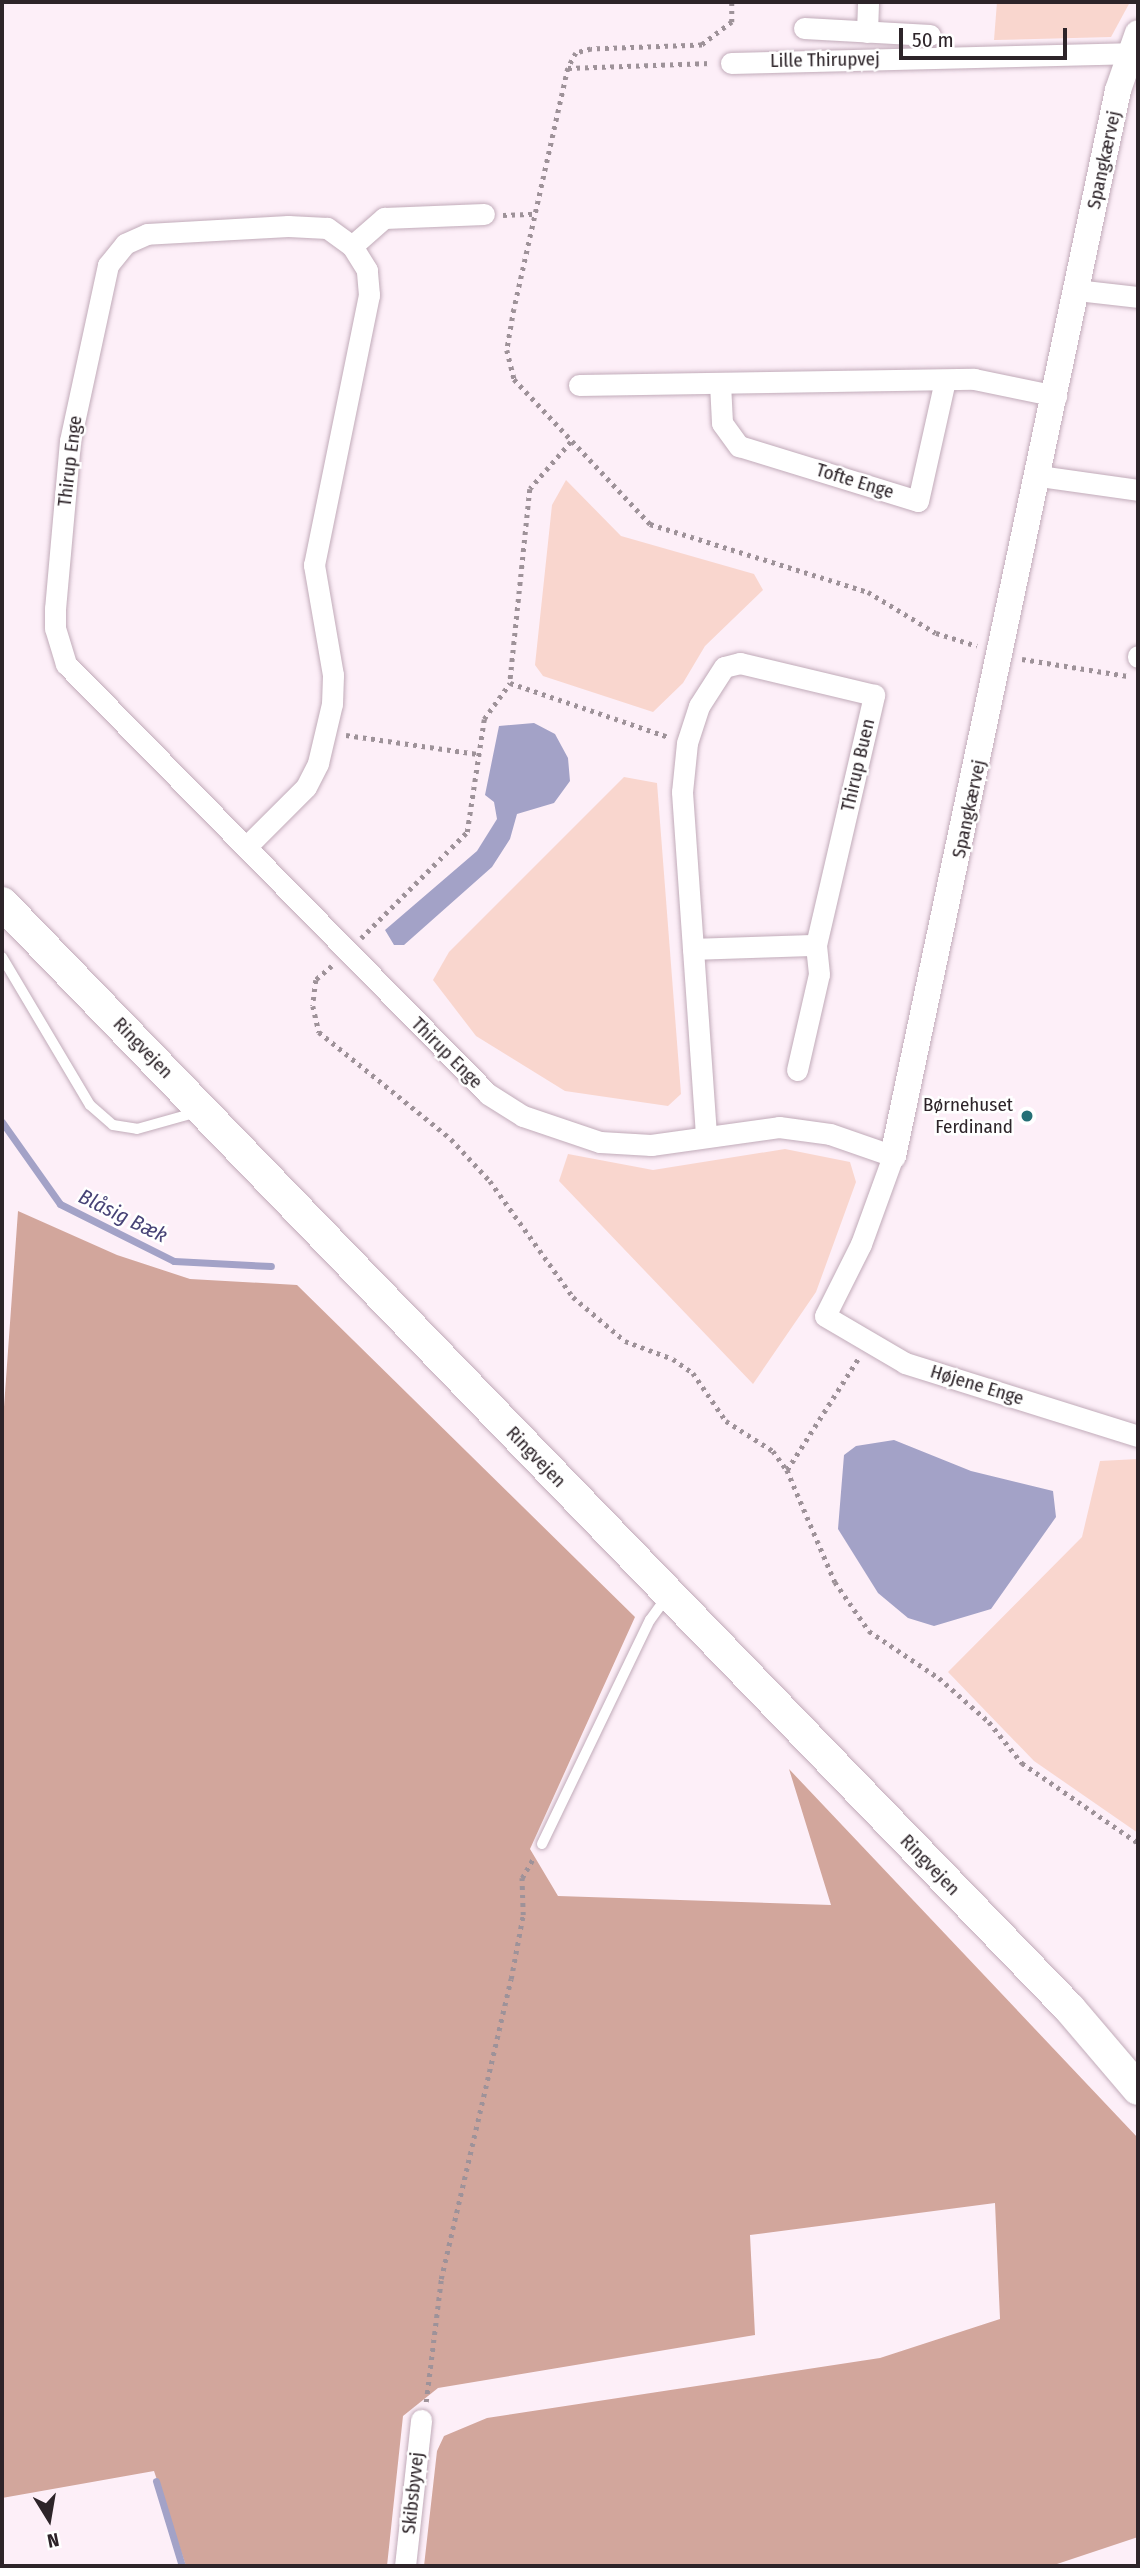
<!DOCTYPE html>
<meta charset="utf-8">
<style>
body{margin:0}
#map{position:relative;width:1140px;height:2568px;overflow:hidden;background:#fdeff8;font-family:"Fira Sans Condensed",sans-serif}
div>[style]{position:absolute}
.green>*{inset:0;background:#f9d6ce}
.forest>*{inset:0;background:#d2a69c}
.water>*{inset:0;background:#a3a2c7}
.stream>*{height:7px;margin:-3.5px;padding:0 3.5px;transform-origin:3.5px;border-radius:3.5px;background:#a3a2c7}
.path>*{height:4.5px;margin-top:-2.25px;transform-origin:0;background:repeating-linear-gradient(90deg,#9e9299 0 3.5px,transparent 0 8.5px)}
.roads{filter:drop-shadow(0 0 2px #c1abb9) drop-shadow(0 0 2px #c1abb9)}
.service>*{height:10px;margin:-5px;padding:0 5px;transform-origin:5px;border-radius:5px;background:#fff}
.minor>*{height:21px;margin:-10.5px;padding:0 10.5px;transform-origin:10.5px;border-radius:10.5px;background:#fff}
.tertiary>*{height:26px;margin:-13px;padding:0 13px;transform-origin:13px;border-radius:13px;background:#fff}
.secondary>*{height:32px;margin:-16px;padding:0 16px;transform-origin:16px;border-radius:16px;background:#fff}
.dots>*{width:19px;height:19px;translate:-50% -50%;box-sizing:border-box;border:4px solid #fff;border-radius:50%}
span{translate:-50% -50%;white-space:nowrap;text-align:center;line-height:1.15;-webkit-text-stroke:5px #fff;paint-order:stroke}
.street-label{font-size:19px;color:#2d2429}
.poi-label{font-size:19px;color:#2d2429}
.right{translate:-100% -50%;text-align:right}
.water-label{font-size:21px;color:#474376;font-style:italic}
.frame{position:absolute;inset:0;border:4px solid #2d2429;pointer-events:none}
.north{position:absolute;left:14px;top:2484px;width:70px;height:70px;-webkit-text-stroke:5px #fff;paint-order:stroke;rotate:169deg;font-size:19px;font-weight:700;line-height:28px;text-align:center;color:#2d2429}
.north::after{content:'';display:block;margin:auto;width:24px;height:32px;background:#2d2429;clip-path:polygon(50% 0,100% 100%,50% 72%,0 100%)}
.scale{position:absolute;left:899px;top:28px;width:168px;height:32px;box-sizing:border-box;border:4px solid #2d2429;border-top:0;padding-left:9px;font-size:21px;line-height:24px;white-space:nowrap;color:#2d2429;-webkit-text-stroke:5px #fff;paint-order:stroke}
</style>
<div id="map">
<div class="green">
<i style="clip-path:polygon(997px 2px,1130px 2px,1111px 37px,994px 40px)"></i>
<i style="clip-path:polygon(566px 480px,621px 536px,754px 574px,763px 590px,705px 646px,683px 683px,653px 712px,543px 676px,535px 665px,552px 505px)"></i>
<i style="clip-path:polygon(624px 777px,657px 783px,681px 1094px,668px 1106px,565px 1091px,476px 1036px,433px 980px,449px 952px)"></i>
<i style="clip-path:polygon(785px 1149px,850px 1162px,856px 1182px,816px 1292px,753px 1384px,559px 1181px,568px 1154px,653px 1170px)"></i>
<i style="clip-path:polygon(1138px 1459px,1138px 1833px,1034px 1761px,948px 1672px,1082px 1537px,1100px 1461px)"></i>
</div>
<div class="forest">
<i style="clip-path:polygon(18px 1211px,117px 1255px,190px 1279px,297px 1285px,635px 1617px,530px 1849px,558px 1896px,831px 1905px,789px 1769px,1138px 2138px,1138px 2537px,1051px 2566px,424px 2566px,437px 2451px,444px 2436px,487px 2418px,880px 2358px,1000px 2319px,995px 2203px,750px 2235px,755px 2335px,438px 2388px,403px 2416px,387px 2566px,186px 2566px,154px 2471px,2px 2498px,2px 1435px)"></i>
</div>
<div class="water">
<i style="clip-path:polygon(534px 723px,555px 734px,568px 758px,570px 781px,554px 803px,517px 814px,510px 839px,492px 867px,404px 945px,394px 945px,385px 930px,477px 851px,497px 819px,494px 802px,485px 795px,499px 726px)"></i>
<i style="clip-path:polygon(894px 1440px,971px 1471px,1053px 1491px,1056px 1517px,991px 1609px,934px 1626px,908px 1618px,878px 1593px,838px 1529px,844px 1455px,856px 1446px)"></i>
</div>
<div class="stream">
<i style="left:2px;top:1122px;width:100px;rotate:54.7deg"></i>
<i style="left:60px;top:1204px;width:127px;rotate:26.6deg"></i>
<i style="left:174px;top:1261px;width:97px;rotate:3deg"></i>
<i style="left:156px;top:2481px;width:89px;rotate:73deg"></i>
</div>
<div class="path">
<i style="left:732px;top:2px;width:20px;rotate:90deg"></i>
<i style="left:732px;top:22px;width:38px;rotate:143deg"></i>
<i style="left:702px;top:45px;width:111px;rotate:177.9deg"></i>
<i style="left:591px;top:49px;width:16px;rotate:165deg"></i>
<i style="left:576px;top:53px;width:17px;rotate:118deg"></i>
<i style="left:568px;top:68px;width:247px;rotate:102.6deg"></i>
<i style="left:514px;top:309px;width:42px;rotate:99.7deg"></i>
<i style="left:507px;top:350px;width:30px;rotate:76deg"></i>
<i style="left:514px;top:379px;width:199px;rotate:46.8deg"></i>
<i style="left:650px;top:524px;width:228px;rotate:17.3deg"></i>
<i style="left:868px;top:592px;width:79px;rotate:31.1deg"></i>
<i style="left:936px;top:633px;width:43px;rotate:17.6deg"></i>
<i style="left:568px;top:68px;width:143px;rotate:-2deg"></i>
<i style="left:503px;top:215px;width:34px;rotate:-2deg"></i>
<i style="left:571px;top:442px;width:62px;rotate:131.1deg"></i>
<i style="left:530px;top:489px;width:195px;rotate:95.9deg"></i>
<i style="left:510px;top:683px;width:168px;rotate:18.8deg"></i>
<i style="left:1022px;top:659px;width:107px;rotate:9.1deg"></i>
<i style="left:346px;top:735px;width:133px;rotate:8.2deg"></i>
<i style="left:361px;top:938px;width:150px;rotate:-45deg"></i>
<i style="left:467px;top:832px;width:114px;rotate:-81.4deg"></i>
<i style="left:484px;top:719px;width:44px;rotate:-54.2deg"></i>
<i style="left:332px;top:966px;width:21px;rotate:139deg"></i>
<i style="left:316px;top:980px;width:26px;rotate:97deg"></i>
<i style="left:313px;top:1006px;width:27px;rotate:77deg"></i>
<i style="left:319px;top:1032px;width:170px;rotate:39deg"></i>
<i style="left:451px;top:1139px;width:57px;rotate:47.1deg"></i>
<i style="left:490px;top:1181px;width:143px;rotate:54.4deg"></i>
<i style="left:573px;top:1297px;width:68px;rotate:40.2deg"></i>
<i style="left:625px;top:1341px;width:51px;rotate:20.6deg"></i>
<i style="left:673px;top:1359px;width:24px;rotate:35deg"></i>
<i style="left:693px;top:1373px;width:58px;rotate:55.5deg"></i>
<i style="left:726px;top:1421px;width:56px;rotate:32.6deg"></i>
<i style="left:773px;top:1451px;width:24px;rotate:54deg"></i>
<i style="left:787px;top:1470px;width:122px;rotate:66.8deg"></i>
<i style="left:835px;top:1582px;width:60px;rotate:55.2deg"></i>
<i style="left:869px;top:1631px;width:84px;rotate:33.9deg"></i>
<i style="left:939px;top:1678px;width:67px;rotate:41.3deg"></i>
<i style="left:989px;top:1722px;width:53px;rotate:51.2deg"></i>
<i style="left:1022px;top:1763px;width:141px;rotate:34.6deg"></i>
<i style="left:787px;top:1470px;width:132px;rotate:-57.4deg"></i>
<i style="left:426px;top:2402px;width:124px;rotate:-83deg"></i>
<i style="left:441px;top:2279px;width:308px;rotate:-76.9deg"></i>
<i style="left:511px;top:1979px;width:65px;rotate:-79.4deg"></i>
<i style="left:523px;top:1915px;width:37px;rotate:-92deg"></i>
<i style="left:522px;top:1878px;width:24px;rotate:-60deg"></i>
</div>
<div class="roads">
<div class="service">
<i style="left:2px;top:957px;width:172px;rotate:59.3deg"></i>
<i style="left:90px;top:1105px;width:30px;rotate:41deg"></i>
<i style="left:113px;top:1125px;width:24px;rotate:9deg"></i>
<i style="left:137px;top:1129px;width:63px;rotate:-15.6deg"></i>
<i style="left:542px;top:1844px;width:249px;rotate:-64.3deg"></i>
<i style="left:650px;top:1620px;width:29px;rotate:-54deg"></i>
</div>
<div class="minor">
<i style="left:804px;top:28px;width:126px;rotate:3.2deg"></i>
<i style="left:867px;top:32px;width:30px;rotate:-88deg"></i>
<i style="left:731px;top:63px;width:397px;rotate:-1.4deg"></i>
<i style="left:1128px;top:53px;width:12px;rotate:31deg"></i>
<i style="left:352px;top:246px;width:43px;rotate:-41.2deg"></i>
<i style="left:384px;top:218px;width:100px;rotate:-2.3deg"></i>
<i style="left:1077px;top:290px;width:61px;rotate:6.5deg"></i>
<i style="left:720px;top:383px;width:40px;rotate:87.1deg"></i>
<i style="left:722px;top:423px;width:29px;rotate:54deg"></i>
<i style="left:739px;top:446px;width:187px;rotate:17.1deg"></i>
<i style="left:918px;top:501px;width:124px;rotate:-77.4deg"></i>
<i style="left:579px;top:385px;width:395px;rotate:-0.9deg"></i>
<i style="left:974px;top:379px;width:84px;rotate:11.7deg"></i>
<i style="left:1040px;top:476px;width:99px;rotate:8.1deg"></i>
<i style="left:1138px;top:657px;width:1px;rotate:-90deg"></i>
<i style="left:247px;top:846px;width:83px;rotate:-45deg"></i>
<i style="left:306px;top:787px;width:27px;rotate:-63deg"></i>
<i style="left:318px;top:763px;width:61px;rotate:-76.7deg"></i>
<i style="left:332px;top:704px;width:29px;rotate:-88deg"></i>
<i style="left:333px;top:675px;width:112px;rotate:-99.8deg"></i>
<i style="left:314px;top:565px;width:276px;rotate:-78.5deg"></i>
<i style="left:369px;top:295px;width:25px;rotate:-95deg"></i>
<i style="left:367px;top:270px;width:28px;rotate:-122deg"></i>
<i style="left:352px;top:246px;width:31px;rotate:-144deg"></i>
<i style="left:327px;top:228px;width:39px;rotate:-177deg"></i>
<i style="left:288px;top:226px;width:141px;rotate:176.8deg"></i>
<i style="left:147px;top:234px;width:24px;rotate:156deg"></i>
<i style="left:125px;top:244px;width:27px;rotate:129deg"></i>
<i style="left:108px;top:265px;width:180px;rotate:102.2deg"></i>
<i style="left:70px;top:441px;width:168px;rotate:95.1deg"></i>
<i style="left:55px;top:608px;width:20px;rotate:90deg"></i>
<i style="left:55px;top:628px;width:38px;rotate:73deg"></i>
<i style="left:66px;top:664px;width:602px;rotate:45.54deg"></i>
<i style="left:488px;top:1094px;width:41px;rotate:32.2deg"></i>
<i style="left:523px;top:1116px;width:81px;rotate:18.7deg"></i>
<i style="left:600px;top:1142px;width:51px;rotate:3.4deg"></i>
<i style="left:651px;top:1145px;width:129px;rotate:-8deg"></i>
<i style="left:779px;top:1127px;width:51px;rotate:7.8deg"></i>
<i style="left:830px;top:1134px;width:67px;rotate:19.2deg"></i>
<i style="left:893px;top:1156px;width:94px;rotate:110deg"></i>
<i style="left:861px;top:1244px;width:80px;rotate:116.6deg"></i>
<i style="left:825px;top:1316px;width:93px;rotate:30.4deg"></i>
<i style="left:905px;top:1363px;width:244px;rotate:17.4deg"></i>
<i style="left:693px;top:949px;width:123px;rotate:-1.9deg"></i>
<i style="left:816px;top:945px;width:257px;rotate:-76.9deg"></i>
<i style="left:874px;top:695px;width:138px;rotate:-166.6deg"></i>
<i style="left:740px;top:663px;width:16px;rotate:166deg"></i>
<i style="left:724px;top:667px;width:46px;rotate:122.7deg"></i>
<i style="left:699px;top:706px;width:39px;rotate:108deg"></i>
<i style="left:687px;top:743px;width:49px;rotate:95.8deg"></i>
<i style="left:682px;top:792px;width:157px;rotate:86deg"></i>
<i style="left:693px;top:949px;width:188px;rotate:86deg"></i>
<i style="left:797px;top:1070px;width:98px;rotate:-77.1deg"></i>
<i style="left:819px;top:974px;width:29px;rotate:-96deg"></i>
<i style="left:405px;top:2566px;width:147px;rotate:-83.7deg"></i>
</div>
<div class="tertiary">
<i style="left:893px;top:1156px;width:1089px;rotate:-78.08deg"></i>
<i style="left:1118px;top:90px;width:60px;rotate:-70.7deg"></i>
</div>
<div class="secondary">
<i style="left:2px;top:903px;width:1537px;rotate:46deg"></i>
<i style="left:1070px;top:2009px;width:105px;rotate:49.6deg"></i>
</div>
</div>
<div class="dots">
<i style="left:1027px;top:1116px;background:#256f76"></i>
</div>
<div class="street-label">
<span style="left:825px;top:60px;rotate:-1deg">Lille Thirupvej</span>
<span style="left:1104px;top:160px;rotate:-78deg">Spangkærvej</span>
<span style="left:70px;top:461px;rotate:-83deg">Thirup Enge</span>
<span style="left:855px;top:481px;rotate:17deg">Tofte Enge</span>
<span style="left:858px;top:765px;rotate:-77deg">Thirup Buen</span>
<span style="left:969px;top:809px;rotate:-78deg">Spangkærvej</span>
<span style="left:143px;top:1048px;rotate:46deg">Ringvejen</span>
<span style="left:447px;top:1053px;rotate:45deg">Thirup Enge</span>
<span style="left:977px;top:1385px;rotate:17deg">Højene Enge</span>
<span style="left:536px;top:1457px;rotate:46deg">Ringvejen</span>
<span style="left:930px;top:1865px;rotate:46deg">Ringvejen</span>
<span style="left:413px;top:2493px;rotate:-84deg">Skibsbyvej</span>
</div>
<div class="poi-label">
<span class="right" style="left:1013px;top:1116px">Børnehuset<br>Ferdinand</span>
</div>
<div class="water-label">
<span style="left:123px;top:1216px;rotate:26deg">Blåsig Bæk</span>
</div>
<div class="frame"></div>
<div class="north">N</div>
<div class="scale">50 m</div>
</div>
